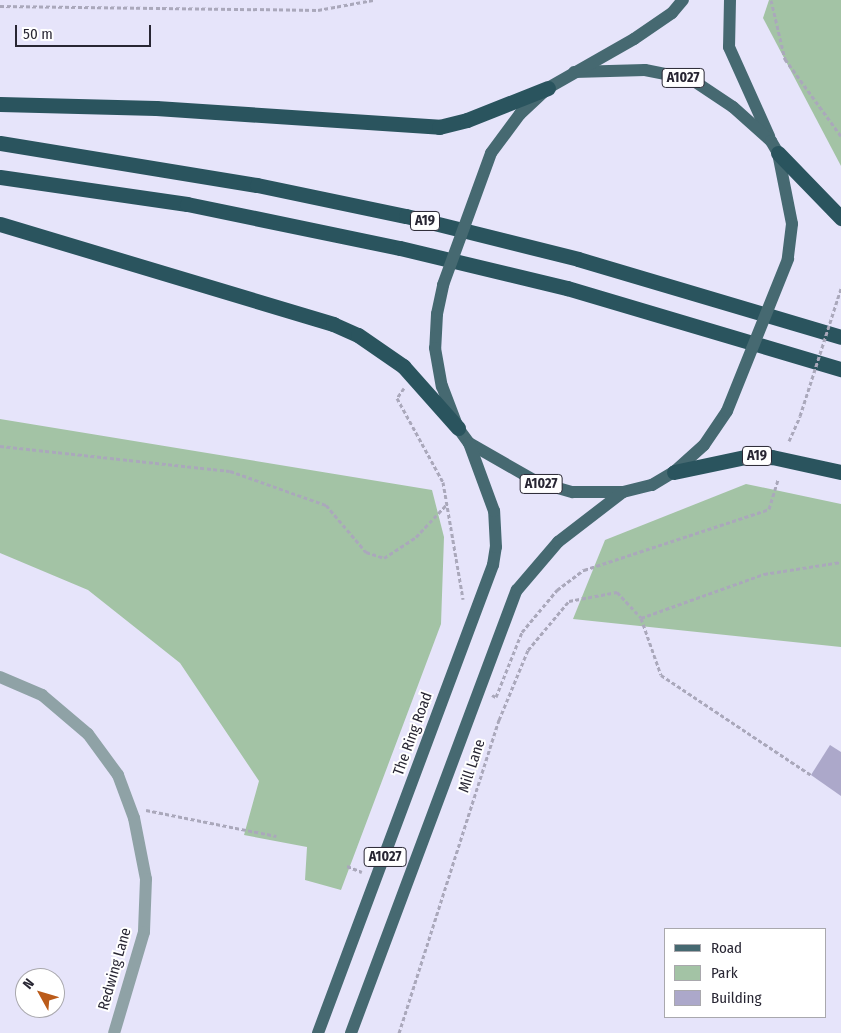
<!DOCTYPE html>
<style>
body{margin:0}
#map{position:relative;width:841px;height:1033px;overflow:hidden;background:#e6e4fa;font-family:"Fira Sans Condensed",sans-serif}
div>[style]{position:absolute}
.green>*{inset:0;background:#a3c3a5}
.building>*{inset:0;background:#aca8ca}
.path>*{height:3px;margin-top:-1.5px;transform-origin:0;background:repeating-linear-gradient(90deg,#aaa8bb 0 4px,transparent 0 6.5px)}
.street>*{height:12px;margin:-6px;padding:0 6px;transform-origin:6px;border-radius:6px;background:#8fa2a6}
.primary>*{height:12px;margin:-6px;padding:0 6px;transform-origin:6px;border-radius:6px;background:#466971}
.highway>*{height:15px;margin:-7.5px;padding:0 7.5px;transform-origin:7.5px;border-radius:7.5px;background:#2a545e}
.path-bridge>*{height:3px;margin-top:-1.5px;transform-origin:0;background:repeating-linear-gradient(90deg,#aaa8bb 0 4px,transparent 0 6.5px)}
.primary-bridge>*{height:12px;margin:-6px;padding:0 6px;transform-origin:6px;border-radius:6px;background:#466971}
span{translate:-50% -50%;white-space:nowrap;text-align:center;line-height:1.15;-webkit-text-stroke:4px #fff;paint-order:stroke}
.shield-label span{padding:1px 4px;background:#fff;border:1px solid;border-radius:4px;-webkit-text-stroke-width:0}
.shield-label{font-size:14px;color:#282633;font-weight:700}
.street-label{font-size:15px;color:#282633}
.legend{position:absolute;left:664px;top:928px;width:162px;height:90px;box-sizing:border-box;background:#fff;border:1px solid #a9a8ad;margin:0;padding:6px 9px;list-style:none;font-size:15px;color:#282633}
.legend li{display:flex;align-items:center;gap:10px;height:25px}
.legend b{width:25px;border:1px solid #a9a8ad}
.north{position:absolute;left:15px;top:968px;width:50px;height:50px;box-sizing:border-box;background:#fff;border:1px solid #a9a8ad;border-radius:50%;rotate:309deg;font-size:14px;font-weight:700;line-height:20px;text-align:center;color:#282633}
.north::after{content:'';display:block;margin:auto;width:18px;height:22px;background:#bb5b1a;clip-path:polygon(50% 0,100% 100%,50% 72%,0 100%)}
.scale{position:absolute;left:15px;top:25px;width:136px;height:22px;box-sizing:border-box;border:2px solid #282633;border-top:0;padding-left:6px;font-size:15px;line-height:18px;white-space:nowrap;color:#282633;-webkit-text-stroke:4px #fff;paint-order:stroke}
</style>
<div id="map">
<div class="green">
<i style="clip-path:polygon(769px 0,841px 0,841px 166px,763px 18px)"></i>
<i style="clip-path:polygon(0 419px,432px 490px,444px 537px,441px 624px,341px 890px,305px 880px,307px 847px,244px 835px,259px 781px,180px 663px,88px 590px,0 553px)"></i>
<i style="clip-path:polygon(746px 484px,841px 504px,841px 647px,573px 619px,605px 540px)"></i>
</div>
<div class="building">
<i style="clip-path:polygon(830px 745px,841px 752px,841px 796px,811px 775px)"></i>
</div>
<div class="path">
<i style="left:771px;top:0;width:61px;rotate:76.7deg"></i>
<i style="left:785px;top:59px;width:95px;rotate:54deg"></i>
<i style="left:0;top:6px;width:318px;rotate:0.7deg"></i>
<i style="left:318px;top:10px;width:56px;rotate:-10.3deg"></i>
<i style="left:404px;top:388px;width:12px;rotate:125deg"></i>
<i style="left:397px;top:398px;width:96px;rotate:61.3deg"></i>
<i style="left:443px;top:482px;width:119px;rotate:80.3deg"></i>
<i style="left:789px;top:441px;width:27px;rotate:-66deg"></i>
<i style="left:0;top:446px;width:231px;rotate:6.2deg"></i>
<i style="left:230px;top:471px;width:102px;rotate:19.5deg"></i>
<i style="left:326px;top:505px;width:62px;rotate:49.6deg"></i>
<i style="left:366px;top:552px;width:19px;rotate:18deg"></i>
<i style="left:384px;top:558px;width:38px;rotate:-33deg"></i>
<i style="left:416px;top:537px;width:45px;rotate:-46.8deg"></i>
<i style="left:641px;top:618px;width:60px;rotate:70.7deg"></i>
<i style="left:661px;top:675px;width:180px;rotate:33.7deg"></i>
<i style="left:492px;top:695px;width:4px;rotate:27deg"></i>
<i style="left:496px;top:697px;width:70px;rotate:-68.2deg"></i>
<i style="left:522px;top:632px;width:55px;rotate:-50.2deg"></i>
<i style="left:557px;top:590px;width:34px;rotate:-37deg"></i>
<i style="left:584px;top:570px;width:195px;rotate:-18.2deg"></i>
<i style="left:769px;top:509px;width:31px;rotate:-73deg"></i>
<i style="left:146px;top:810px;width:133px;rotate:11.3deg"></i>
<i style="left:347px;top:866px;width:16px;rotate:22deg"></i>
<i style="left:399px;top:1033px;width:329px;rotate:-72.3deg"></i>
<i style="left:499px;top:720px;width:76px;rotate:-67.5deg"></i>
<i style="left:528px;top:650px;width:64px;rotate:-50.1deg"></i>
<i style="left:569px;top:601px;width:49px;rotate:-10.6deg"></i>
<i style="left:617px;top:592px;width:35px;rotate:47deg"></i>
<i style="left:641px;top:618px;width:131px;rotate:-19.7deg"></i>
<i style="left:764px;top:574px;width:78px;rotate:-8.9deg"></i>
</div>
<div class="street">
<i style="left:0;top:677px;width:46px;rotate:23.2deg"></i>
<i style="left:42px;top:695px;width:60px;rotate:40.3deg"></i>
<i style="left:88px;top:734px;width:51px;rotate:53.8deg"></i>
<i style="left:118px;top:775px;width:46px;rotate:69.6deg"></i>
<i style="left:134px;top:818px;width:62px;rotate:78.9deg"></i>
<i style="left:146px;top:879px;width:53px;rotate:92.2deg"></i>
<i style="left:144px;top:932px;width:105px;rotate:106.5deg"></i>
</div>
<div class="primary">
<i style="left:730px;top:0;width:47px;rotate:91.2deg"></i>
<i style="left:729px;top:47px;width:98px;rotate:65.8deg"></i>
<i style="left:574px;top:72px;width:71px;rotate:-1.6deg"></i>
<i style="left:645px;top:70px;width:47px;rotate:11.1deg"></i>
<i style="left:691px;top:79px;width:50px;rotate:33.7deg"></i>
<i style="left:733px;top:107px;width:51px;rotate:41.8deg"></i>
<i style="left:771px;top:141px;width:14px;rotate:60deg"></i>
<i style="left:778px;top:153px;width:72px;rotate:78.8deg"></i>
<i style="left:792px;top:224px;width:35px;rotate:97deg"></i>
<i style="left:491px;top:153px;width:49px;rotate:-53.4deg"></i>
<i style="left:520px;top:114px;width:38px;rotate:-43deg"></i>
<i style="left:548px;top:88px;width:99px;rotate:-29.7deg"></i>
<i style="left:634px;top:39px;width:46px;rotate:-34.4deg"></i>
<i style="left:672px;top:13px;width:17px;rotate:-50deg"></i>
<i style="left:437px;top:314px;width:34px;rotate:93deg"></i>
<i style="left:435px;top:348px;width:39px;rotate:80deg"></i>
<i style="left:442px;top:386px;width:45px;rotate:69.1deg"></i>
<i style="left:458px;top:428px;width:19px;rotate:54deg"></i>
<i style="left:469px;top:443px;width:78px;rotate:29.8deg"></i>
<i style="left:537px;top:482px;width:37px;rotate:16deg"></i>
<i style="left:573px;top:492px;width:50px"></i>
<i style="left:623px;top:492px;width:30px;rotate:-14deg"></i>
<i style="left:652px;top:485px;width:26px;rotate:-31deg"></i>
<i style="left:674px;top:472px;width:40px;rotate:-42deg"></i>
<i style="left:704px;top:445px;width:41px;rotate:-55.9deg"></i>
<i style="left:318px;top:1033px;width:500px;rotate:-69.5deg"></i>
<i style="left:493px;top:565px;width:18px;rotate:-81deg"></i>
<i style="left:496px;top:547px;width:36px;rotate:-93deg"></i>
<i style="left:494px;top:511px;width:72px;rotate:-110.2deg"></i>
<i style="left:351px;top:1033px;width:473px;rotate:-69.5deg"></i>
<i style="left:517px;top:590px;width:63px;rotate:-49.5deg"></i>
<i style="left:558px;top:542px;width:82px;rotate:-37.6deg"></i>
</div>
<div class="highway">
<i style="left:0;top:104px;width:156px;rotate:1.5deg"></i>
<i style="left:156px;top:108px;width:284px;rotate:3.8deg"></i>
<i style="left:439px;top:127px;width:29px;rotate:-14deg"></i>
<i style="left:467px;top:120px;width:87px;rotate:-21.6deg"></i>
<i style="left:0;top:143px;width:260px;rotate:9.3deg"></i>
<i style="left:257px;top:185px;width:152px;rotate:11.8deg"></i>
<i style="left:406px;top:216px;width:177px;rotate:14deg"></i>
<i style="left:578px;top:259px;width:274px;rotate:16.5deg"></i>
<i style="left:778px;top:153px;width:91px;rotate:45.9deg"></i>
<i style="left:0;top:177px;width:189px;rotate:8.2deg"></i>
<i style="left:187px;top:204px;width:217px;rotate:11.7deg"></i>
<i style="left:400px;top:248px;width:172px;rotate:13.5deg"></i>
<i style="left:567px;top:288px;width:286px;rotate:16.5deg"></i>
<i style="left:0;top:224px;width:348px;rotate:16.7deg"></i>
<i style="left:333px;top:324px;width:27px;rotate:24deg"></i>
<i style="left:358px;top:335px;width:55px;rotate:34.6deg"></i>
<i style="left:403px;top:366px;width:83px;rotate:48.4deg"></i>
<i style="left:674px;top:472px;width:78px;rotate:-11.9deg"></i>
<i style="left:750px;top:456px;width:22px;rotate:3deg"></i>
<i style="left:772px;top:457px;width:71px;rotate:12.3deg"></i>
</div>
<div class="path-bridge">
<i style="left:800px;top:416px;width:134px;rotate:-72.2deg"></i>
</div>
<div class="primary-bridge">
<i style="left:437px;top:314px;width:30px;rotate:-78deg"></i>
<i style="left:443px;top:285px;width:140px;rotate:-70deg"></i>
<i style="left:727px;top:411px;width:164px;rotate:-68.1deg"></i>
</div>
<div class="shield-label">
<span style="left:683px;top:78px">A1027</span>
<span style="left:425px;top:221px">A19</span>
<span style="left:757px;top:456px">A19</span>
<span style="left:541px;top:484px">A1027</span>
<span style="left:385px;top:857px">A1027</span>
</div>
<div class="street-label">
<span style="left:413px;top:734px;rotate:-70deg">The Ring Road</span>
<span style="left:472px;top:766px;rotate:-72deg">Mill Lane</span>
<span style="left:115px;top:969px;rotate:-74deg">Redwing Lane</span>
</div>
<ul class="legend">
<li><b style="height:6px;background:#466971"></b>Road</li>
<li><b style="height:14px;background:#a3c3a5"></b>Park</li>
<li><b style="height:14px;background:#aca8ca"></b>Building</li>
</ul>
<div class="north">N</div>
<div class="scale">50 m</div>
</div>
